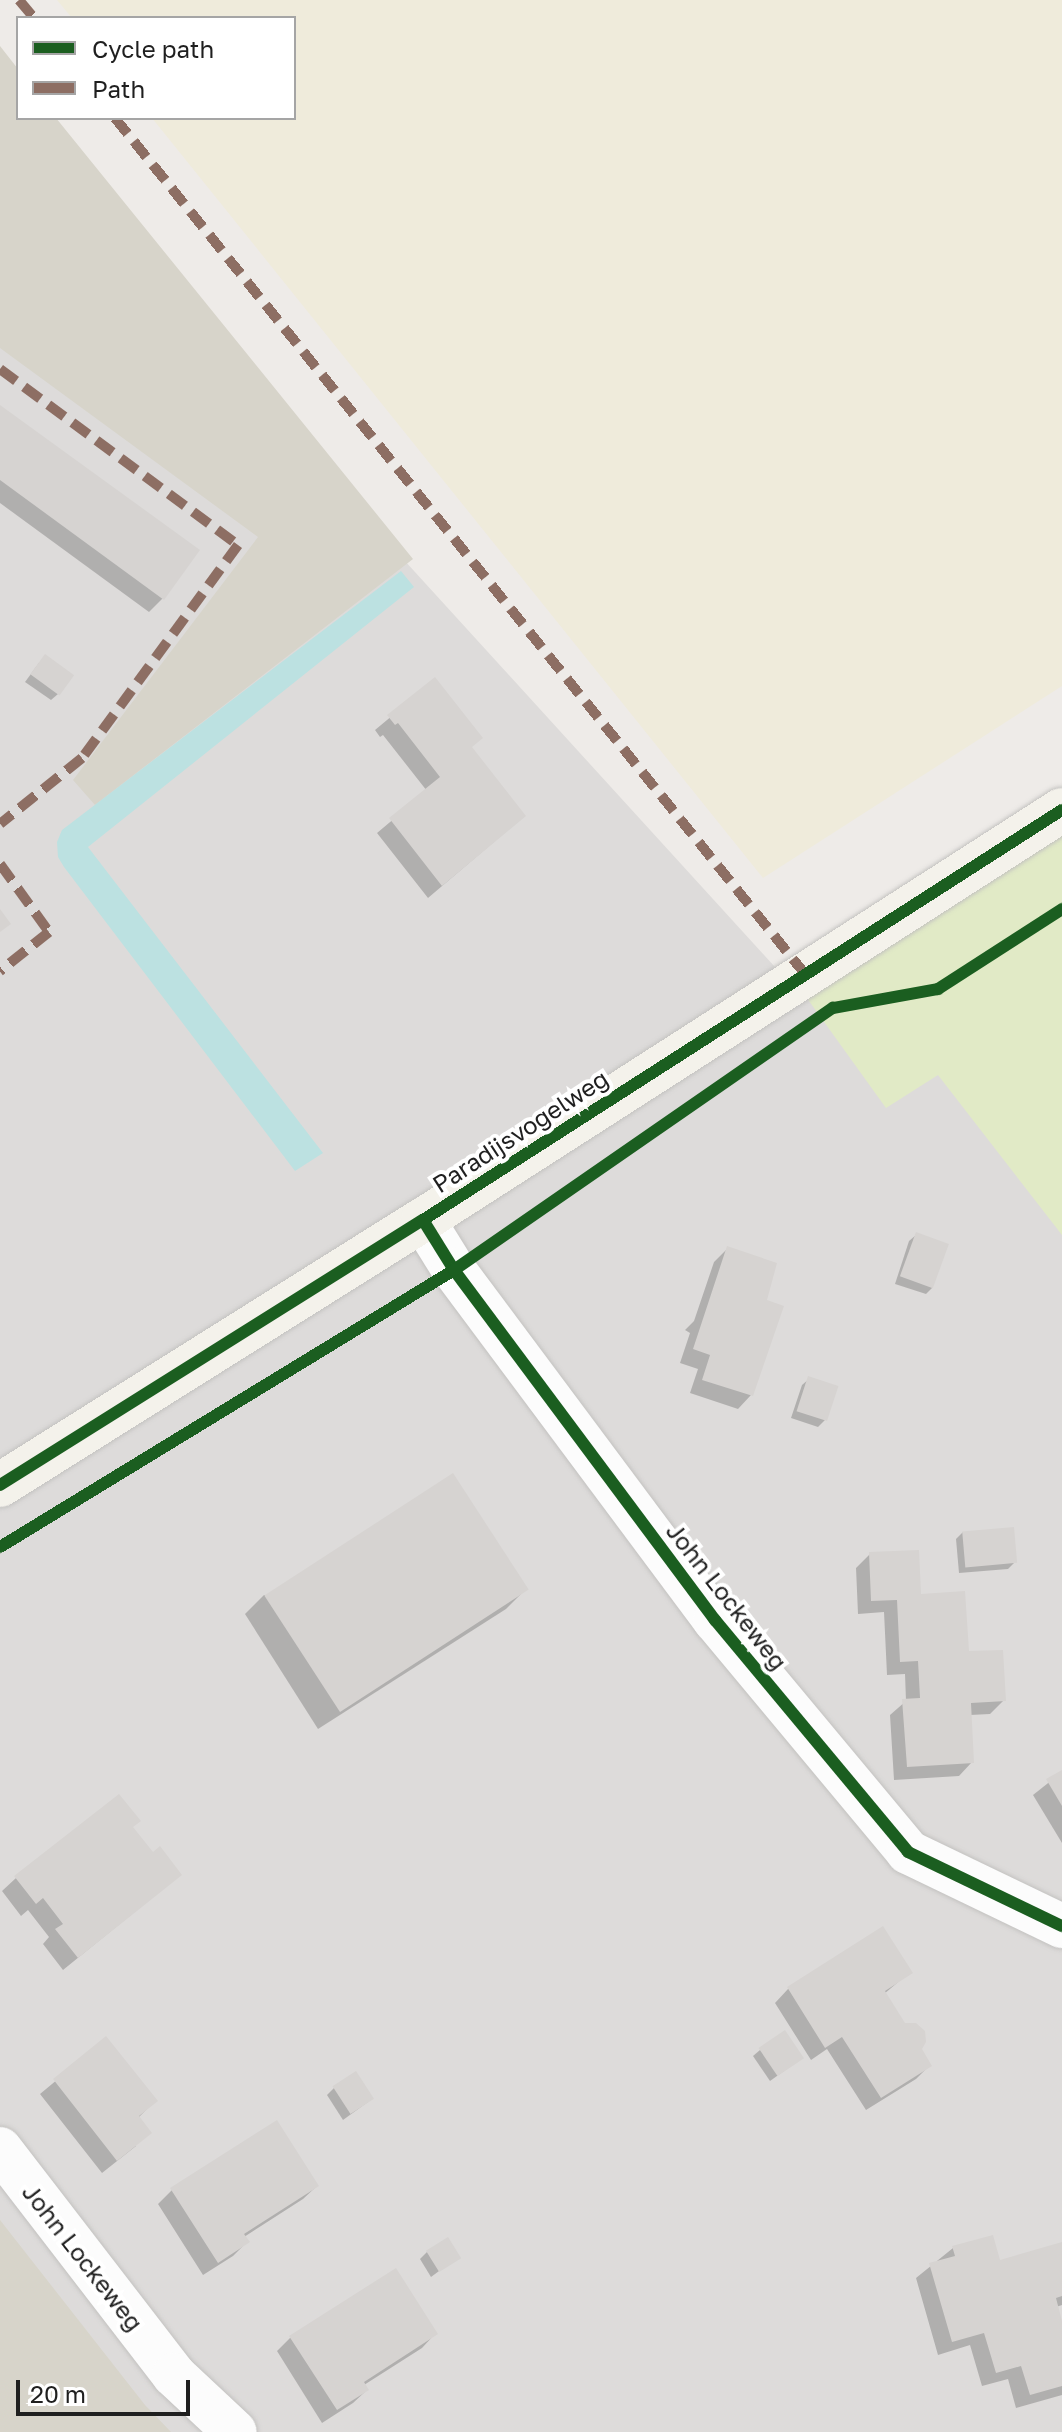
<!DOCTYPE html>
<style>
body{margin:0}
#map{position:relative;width:1062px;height:2432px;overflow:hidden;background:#eeebe8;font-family:"Golos Text",sans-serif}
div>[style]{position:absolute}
.residential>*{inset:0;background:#dddbda}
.construction>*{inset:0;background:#d7d4ca}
.farmland>*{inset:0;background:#efebdb}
.grass>*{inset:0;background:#e1eac6}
.water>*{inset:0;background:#bce1e1}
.shadow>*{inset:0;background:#0003}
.building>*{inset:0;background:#d6d3d1;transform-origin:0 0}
.roads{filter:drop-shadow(0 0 2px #c3c2c0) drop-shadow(0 0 2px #c3c2c0)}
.street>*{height:44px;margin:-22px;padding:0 22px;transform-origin:22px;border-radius:22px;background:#fcfcfc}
.secondary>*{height:44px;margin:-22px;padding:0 22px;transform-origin:22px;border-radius:22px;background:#f4f2eb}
.quiet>*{height:10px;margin-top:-5px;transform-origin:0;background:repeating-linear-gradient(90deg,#8d6e63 0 20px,transparent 0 30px)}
.cycleway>*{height:12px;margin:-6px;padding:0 6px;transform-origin:6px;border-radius:6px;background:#1b5e20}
span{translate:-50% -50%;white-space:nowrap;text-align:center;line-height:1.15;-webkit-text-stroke:8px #fff;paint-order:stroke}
.street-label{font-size:24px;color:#1f1f1f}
.legend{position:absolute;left:16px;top:16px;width:280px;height:104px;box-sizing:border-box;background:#fff;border:2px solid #a5a5a5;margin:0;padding:10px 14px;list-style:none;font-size:24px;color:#1f1f1f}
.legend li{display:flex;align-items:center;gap:16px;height:40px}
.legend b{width:40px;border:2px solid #a5a5a5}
.scale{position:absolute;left:16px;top:2380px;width:174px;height:36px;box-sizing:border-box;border:4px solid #1f1f1f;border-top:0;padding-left:10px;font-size:24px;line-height:28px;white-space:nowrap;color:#1f1f1f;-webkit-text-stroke:6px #fff;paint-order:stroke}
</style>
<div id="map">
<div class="residential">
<i style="clip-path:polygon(0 56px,18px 118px,394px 549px,805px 1000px,1062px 840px,1062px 2432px,0 2432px)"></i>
</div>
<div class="construction">
<i style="clip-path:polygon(0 46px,18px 69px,18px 118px,56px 118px,413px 559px,95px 805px,73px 780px,258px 537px,0 348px)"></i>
<i style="clip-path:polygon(0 2220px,145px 2405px,171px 2432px,0 2432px)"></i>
</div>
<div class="farmland">
<i style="clip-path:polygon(57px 0,1062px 0,1062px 686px,763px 878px,152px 118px,294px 118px,294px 18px,72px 18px)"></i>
</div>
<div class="grass">
<i style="clip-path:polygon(1062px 828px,1062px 1235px,938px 1075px,886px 1108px,804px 994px)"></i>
</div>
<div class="water">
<i style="clip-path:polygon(401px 571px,414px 587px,88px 847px,323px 1153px,295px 1171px,64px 867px,58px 857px,57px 842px,62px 830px)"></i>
</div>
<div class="shadow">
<i style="clip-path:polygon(0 408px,163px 598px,149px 612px,0 503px)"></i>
<i style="clip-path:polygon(39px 663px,58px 694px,51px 700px,25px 682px)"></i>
<i style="clip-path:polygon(435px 680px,509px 829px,428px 898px,377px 833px,427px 791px,383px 735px,380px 737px,375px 730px)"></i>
<i style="clip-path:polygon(916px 1235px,932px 1288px,926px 1294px,895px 1284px,909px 1241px)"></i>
<i style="clip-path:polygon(727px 1249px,764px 1302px,751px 1395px,738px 1409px,690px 1393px,698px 1369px,680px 1363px,690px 1333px,685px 1330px,694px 1321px,714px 1262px)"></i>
<i style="clip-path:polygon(809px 1379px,825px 1420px,818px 1427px,791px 1418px,802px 1385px)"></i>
<i style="clip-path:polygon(963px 1532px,1015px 1562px,1008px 1569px,959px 1573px,956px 1539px)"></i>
<i style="clip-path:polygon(870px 1554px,919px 1596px,1004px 1700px,990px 1714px,970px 1715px,972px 1762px,959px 1776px,894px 1780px,890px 1715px,906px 1701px,905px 1674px,887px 1675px,884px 1612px,858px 1614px,856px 1568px)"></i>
<i style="clip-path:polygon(525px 1590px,506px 1609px,318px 1729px,245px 1614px,264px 1595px)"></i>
<i style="clip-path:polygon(1062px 1772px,1062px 1843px,1033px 1795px)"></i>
<i style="clip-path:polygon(131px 1828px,152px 1855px,180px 1875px,63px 1970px,43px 1944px,49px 1937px,28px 1910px,21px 1916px,2px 1891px,16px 1878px)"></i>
<i style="clip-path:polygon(910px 1972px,884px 1994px,930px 2065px,916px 2079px,866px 2110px,827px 2049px,811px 2060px,775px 2003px,788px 1989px)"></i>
<i style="clip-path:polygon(106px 2039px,155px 2101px,138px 2118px,136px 2146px,102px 2173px,40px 2094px)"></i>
<i style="clip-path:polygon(760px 2050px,802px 2058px,770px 2081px,753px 2056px)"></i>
<i style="clip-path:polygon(334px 2088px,372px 2099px,343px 2120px,327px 2095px)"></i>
<i style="clip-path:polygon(317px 2186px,303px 2199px,244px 2237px,247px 2242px,233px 2256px,203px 2275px,158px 2204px,172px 2190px)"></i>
<i style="clip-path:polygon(1062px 2244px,1062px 2305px,1056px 2307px,1062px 2328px,1062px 2395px,1016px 2408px,1008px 2379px,982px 2386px,970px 2345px,938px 2355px,916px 2278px,953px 2248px,999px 2262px)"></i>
<i style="clip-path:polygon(427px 2252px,458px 2257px,431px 2277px,420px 2259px)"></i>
<i style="clip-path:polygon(435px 2334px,422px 2348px,364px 2385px,367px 2390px,353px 2403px,322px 2423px,277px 2351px,290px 2338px)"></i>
</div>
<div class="building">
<i style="clip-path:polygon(0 405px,200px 550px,164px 600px,0 480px)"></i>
<i style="left:45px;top:654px;width:36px;height:25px;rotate:36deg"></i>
<i style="clip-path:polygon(435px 677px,483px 738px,472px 747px,526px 816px,442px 886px,389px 818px,440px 777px,398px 723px,395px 725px,387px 715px)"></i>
<i style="clip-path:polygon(0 909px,11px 924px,0 932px)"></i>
<i style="left:916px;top:1232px;width:35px;height:47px;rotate:20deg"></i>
<i style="clip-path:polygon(727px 1246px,777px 1263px,767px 1300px,784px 1306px,753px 1396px,702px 1380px,710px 1355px,693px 1349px)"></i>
<i style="left:808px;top:1376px;width:32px;height:37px;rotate:18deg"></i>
<i style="left:453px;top:1473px;width:139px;height:225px;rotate:57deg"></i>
<i style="left:1014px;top:1527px;width:36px;height:52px;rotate:85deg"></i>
<i style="clip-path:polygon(919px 1550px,921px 1594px,965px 1591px,969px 1651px,1003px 1650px,1006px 1701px,971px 1703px,974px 1763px,907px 1767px,902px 1699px,920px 1698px,918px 1661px,900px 1662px,897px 1600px,871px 1601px,869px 1552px)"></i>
<i style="clip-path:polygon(1062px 1770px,1062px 1806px,1046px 1779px)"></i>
<i style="clip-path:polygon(119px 1794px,141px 1821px,133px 1827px,153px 1852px,160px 1846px,182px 1875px,78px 1958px,55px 1929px,63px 1924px,43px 1898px,36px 1904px,14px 1876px)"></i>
<i style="clip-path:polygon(883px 1926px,913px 1973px,885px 1991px,905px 2023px,916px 2023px,925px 2031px,926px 2042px,922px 2049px,932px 2066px,881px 2098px,842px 2037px,825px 2048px,787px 1987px)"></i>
<i style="left:785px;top:2030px;width:34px;height:32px;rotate:56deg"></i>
<i style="clip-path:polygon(106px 2036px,158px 2101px,139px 2116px,152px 2133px,117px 2161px,53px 2079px)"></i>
<i style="left:356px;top:2071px;width:33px;height:28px;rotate:57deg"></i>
<i style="clip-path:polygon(277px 2120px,319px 2186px,244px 2234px,250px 2242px,218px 2263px,170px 2188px)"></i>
<i style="clip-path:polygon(993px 2235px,1000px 2260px,1062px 2242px,1062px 2296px,1056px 2298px,1062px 2321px,1062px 2386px,1030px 2395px,1021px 2366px,996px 2373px,984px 2333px,952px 2342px,929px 2263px,955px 2256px,952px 2246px)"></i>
<i style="left:448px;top:2237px;width:25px;height:26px;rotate:58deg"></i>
<i style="clip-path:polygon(396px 2268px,438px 2334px,364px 2382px,369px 2390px,337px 2410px,289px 2336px)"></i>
</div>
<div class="roads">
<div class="street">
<i style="left:423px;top:1220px;width:59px;rotate:58.2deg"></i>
<i style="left:454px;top:1270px;width:437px;rotate:53.3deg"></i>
<i style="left:715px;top:1620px;width:302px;rotate:50.2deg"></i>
<i style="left:908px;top:1852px;width:171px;rotate:25.7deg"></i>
<i style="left:0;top:2149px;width:285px;rotate:52.4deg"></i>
<i style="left:174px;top:2375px;width:83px;rotate:43.1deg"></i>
</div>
<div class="secondary">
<i style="left:0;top:1485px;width:499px;rotate:-32.1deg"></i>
<i style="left:423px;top:1220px;width:759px;rotate:-32.69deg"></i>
</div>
</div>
<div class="quiet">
<i style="left:19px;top:0;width:23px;rotate:50deg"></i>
<i style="left:115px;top:118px;width:1099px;rotate:51.13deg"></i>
<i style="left:0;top:369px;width:296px;rotate:36.5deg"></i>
<i style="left:238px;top:545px;width:264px;rotate:126.2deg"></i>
<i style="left:82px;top:758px;width:105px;rotate:141.2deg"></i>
<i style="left:0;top:864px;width:84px;rotate:54.2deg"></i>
<i style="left:49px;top:932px;width:63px;rotate:141.5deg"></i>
</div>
<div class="cycleway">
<i style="left:423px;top:1220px;width:59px;rotate:58.2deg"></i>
<i style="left:454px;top:1270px;width:437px;rotate:53.3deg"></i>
<i style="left:715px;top:1620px;width:302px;rotate:50.2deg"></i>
<i style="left:908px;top:1852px;width:171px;rotate:25.7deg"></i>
<i style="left:0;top:1485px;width:499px;rotate:-32.1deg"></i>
<i style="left:423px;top:1220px;width:759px;rotate:-32.69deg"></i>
<i style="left:0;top:1547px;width:532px;rotate:-31.39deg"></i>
<i style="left:454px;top:1270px;width:461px;rotate:-34.7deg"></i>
<i style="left:833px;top:1008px;width:107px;rotate:-10.3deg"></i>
<i style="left:938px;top:989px;width:148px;rotate:-32.8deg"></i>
</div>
<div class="street-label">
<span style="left:520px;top:1131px;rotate:-33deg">Paradijsvogelweg</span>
<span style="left:727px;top:1596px;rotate:52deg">John Lockeweg</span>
<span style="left:83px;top:2257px;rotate:52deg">John Lockeweg</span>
</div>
<ul class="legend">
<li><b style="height:10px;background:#1b5e20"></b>Cycle path</li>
<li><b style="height:10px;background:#8d6e63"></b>Path</li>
</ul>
<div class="scale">20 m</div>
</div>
